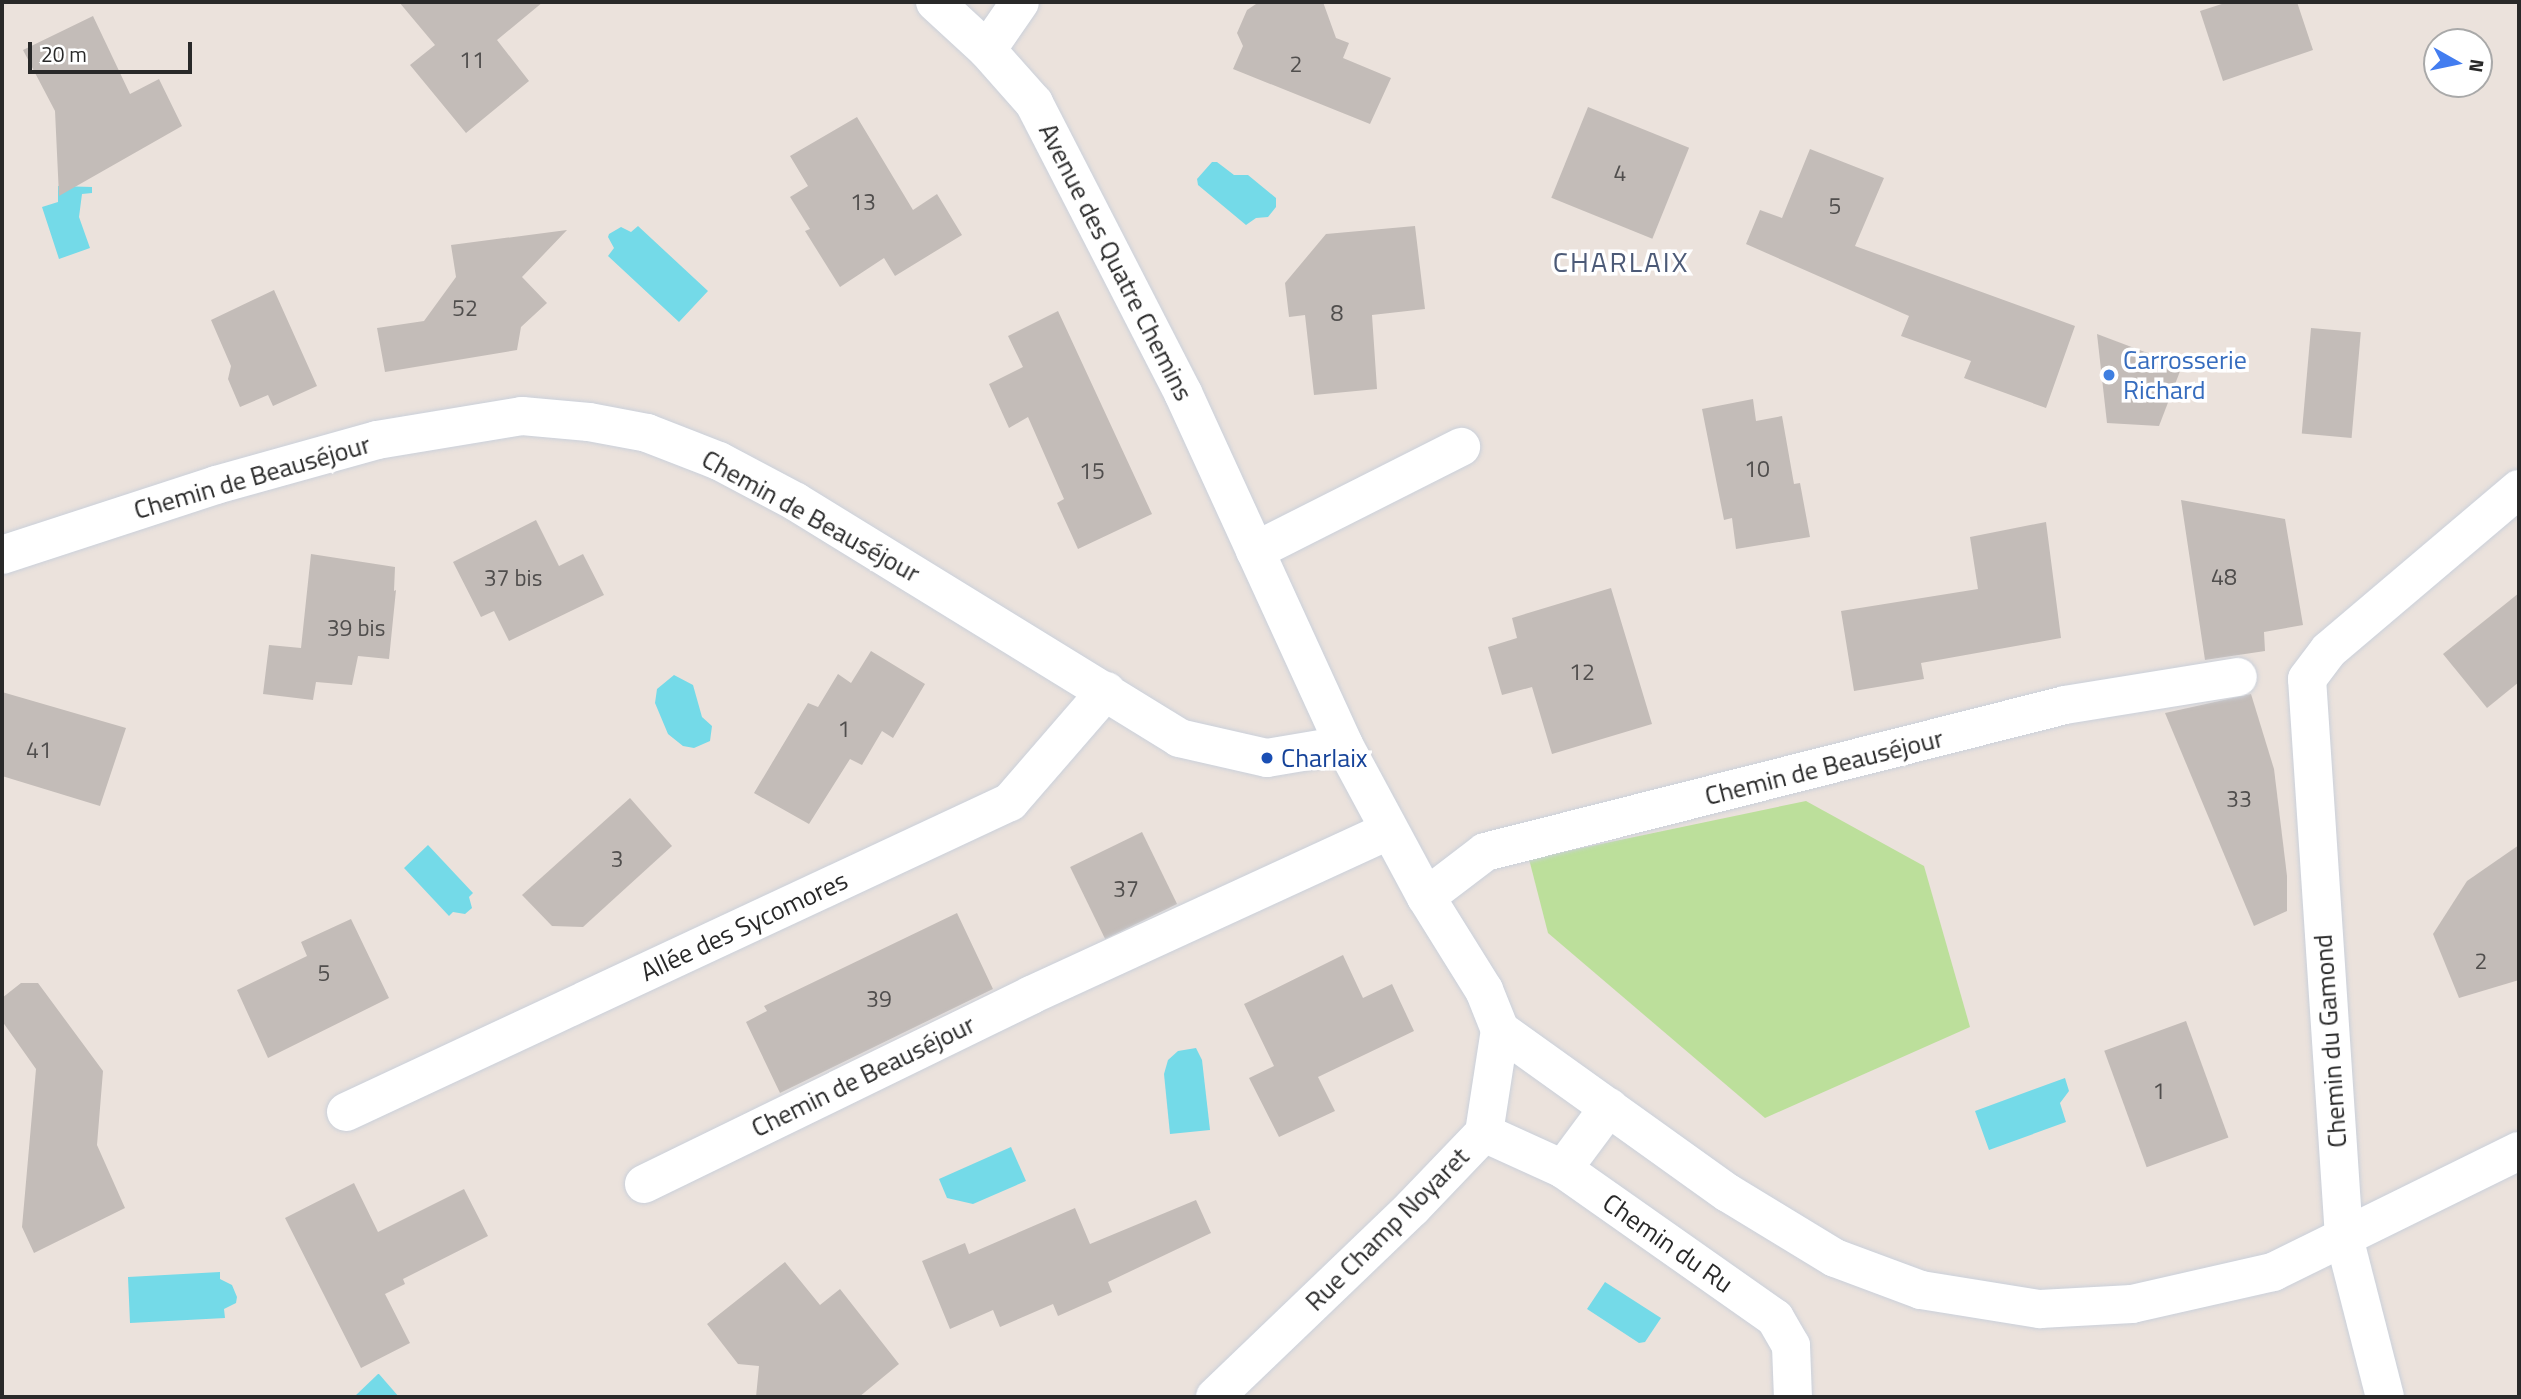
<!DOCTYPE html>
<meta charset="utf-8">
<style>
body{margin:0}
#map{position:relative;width:2521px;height:1399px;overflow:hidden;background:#ebe2dc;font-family:"Titillium Web",sans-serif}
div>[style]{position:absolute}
.green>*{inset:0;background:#bcdf9b}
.water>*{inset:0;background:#74dae8}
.building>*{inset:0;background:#c3bcb8;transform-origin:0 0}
.roads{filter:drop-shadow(0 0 2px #cad0da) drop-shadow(0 0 2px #cad0da)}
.minor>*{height:38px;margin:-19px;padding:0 19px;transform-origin:19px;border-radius:19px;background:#fff}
.dots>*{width:19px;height:19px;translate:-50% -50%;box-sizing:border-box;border:4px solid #fff;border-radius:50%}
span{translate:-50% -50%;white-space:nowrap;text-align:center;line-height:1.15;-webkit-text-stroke:7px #fff;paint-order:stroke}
.number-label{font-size:23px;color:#504e4d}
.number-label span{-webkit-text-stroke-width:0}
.street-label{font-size:26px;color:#292929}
.shop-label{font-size:26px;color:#366cbe}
.left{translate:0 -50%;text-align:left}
.transit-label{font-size:26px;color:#164399}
.neighbourhood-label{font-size:28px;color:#4c5a77;letter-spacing:2px}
.frame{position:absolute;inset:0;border:4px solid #292929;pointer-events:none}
.north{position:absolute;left:2423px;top:28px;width:70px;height:70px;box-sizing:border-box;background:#fff;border:2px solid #a9a9a9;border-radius:50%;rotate:99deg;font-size:19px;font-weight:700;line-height:28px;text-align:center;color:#292929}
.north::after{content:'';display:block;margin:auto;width:24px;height:32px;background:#437df0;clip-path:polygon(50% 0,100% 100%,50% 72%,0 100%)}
.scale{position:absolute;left:28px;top:42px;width:164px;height:32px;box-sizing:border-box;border:4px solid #292929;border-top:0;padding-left:9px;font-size:21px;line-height:24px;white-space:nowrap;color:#292929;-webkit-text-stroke:5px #fff;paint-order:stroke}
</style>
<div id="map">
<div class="green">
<i style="clip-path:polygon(1806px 801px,1924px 866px,1970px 1027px,1765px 1118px,1548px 933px,1529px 859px)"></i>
</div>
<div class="water">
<i style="clip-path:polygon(1212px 162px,1217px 162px,1234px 175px,1248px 175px,1276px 198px,1276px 207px,1268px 217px,1256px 218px,1246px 225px,1198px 185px,1197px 179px)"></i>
<i style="clip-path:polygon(58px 186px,92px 187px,92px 193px,82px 194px,79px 217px,90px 248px,59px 259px,42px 207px,58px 202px)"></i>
<i style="clip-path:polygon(638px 226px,708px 291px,679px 322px,608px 256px,614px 248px,608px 237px,609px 234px,621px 227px,631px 232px)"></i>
<i style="clip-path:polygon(674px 675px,693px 685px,702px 717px,712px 726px,710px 741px,694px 748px,683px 746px,668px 734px,655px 703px,657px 689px)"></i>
<i style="clip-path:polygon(428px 845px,473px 893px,469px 897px,472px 908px,465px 914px,453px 912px,449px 916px,404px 868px)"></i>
<i style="clip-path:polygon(1196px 1048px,1202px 1060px,1210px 1130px,1170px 1134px,1164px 1074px,1168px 1060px,1178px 1051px)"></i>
<i style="clip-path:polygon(2065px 1078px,2069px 1091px,2060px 1103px,2066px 1122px,1989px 1150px,1975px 1111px)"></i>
<i style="clip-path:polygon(1011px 1147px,1026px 1181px,973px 1204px,947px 1198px,939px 1179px)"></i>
<i style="clip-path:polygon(220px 1272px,220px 1279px,232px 1285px,237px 1297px,236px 1303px,224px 1309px,225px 1318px,130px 1323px,128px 1277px)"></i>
<i style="clip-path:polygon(1605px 1282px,1661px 1318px,1645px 1342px,1639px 1343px,1587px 1309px)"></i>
<i style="clip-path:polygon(379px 1374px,399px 1397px,354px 1397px,378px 1374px)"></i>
</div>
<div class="building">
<i style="clip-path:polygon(399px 2px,543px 2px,497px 40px,529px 81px,466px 133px,410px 65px,435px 45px)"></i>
<i style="clip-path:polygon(1259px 2px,1323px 2px,1336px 38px,1349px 43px,1343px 58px,1391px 78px,1370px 124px,1233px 69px,1243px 46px,1237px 33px,1247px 10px)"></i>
<i style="clip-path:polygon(2228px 2px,2297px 2px,2313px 50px,2223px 81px,2200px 11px)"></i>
<i style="clip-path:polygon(93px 16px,130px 94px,159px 79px,182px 126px,59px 196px,55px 111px,23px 50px)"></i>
<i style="left:1588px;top:107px;width:109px;height:98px;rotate:22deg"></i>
<i style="clip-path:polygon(857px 117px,913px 210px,937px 194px,962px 235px,895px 276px,884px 258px,840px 287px,805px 231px,810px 229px,790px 197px,808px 186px,790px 156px)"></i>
<i style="clip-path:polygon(1810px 149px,1884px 178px,1855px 246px,2075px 326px,2046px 408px,1964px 378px,1971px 361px,1901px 336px,1909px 316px,1746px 244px,1760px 210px,1782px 218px)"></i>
<i style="clip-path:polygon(1415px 226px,1425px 309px,1372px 315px,1377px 389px,1314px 395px,1305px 315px,1289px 317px,1285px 283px,1326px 234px)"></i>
<i style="clip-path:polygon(567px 230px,522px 277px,547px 303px,521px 327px,517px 350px,385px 372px,377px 328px,424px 321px,456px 277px,451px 245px)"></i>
<i style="clip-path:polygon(274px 290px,317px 386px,273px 406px,268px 395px,240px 407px,228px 379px,231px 366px,211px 320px)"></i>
<i style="clip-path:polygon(1058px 311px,1152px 514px,1078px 549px,1057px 503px,1064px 499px,1028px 417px,1009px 428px,989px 384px,1023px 367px,1008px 336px)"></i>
<i style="left:2311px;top:328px;width:50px;height:106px;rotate:5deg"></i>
<i style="clip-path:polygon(2097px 334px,2182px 366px,2159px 426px,2107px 423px)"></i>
<i style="clip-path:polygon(1753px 399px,1756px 421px,1782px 416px,1794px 484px,1800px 483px,1810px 537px,1736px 549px,1732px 518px,1724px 520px,1702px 409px)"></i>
<i style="clip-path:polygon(2181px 500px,2285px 519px,2303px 625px,2264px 632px,2265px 651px,2205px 660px)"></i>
<i style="clip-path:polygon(536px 520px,559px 566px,583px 554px,604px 595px,509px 641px,494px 611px,481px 617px,453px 562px)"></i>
<i style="clip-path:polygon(2046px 522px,2061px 638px,1921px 663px,1924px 679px,1854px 691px,1841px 611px,1978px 589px,1970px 537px)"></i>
<i style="clip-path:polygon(311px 554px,395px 567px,394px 591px,396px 590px,389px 659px,358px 656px,352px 685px,316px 682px,313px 700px,263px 694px,269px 645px,301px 648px)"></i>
<i style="clip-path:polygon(1611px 588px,1652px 724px,1552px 754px,1532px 687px,1502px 695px,1488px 647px,1517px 638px,1512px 618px)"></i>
<i style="clip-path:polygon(2519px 593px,2519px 682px,2487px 708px,2443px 654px)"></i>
<i style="clip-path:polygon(871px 651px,925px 684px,893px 738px,882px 731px,862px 765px,850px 759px,809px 824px,754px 793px,808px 703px,818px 707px,838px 674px,851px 683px)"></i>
<i style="clip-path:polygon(2px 692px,126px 728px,100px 806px,2px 776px)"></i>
<i style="clip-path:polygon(2251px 694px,2274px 769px,2287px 876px,2287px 911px,2254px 926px,2165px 713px)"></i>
<i style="clip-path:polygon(630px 798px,672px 846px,583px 927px,552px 926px,522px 895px)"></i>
<i style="left:1142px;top:832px;width:80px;height:80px;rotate:64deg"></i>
<i style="clip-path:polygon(2519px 845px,2519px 980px,2459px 998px,2433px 934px,2467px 881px)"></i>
<i style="clip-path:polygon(957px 913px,993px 989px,780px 1093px,746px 1022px,767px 1011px,764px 1006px)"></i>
<i style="clip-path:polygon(351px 919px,389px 998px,268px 1058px,237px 990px,307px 956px,301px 942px)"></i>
<i style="clip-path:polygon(1343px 955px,1363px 998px,1392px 984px,1414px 1031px,1318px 1077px,1335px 1111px,1279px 1137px,1249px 1078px,1274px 1066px,1244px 1004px)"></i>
<i style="clip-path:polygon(21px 983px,38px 983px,103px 1071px,97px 1145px,125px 1208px,34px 1253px,22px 1227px,36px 1069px,2px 1021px,2px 998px)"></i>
<i style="left:2186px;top:1021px;width:124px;height:87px;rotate:70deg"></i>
<i style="clip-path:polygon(354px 1183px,378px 1232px,464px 1189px,488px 1236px,403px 1279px,405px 1284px,385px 1294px,410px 1343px,361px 1368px,285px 1218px)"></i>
<i style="clip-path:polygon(1196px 1200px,1211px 1233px,1108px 1282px,1112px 1292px,1058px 1316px,1053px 1304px,1000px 1327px,993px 1310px,950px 1329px,922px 1261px,965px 1243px,969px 1254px,1075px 1208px,1090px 1244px)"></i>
<i style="clip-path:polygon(785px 1262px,820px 1305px,840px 1289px,899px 1364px,859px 1397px,756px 1397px,759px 1366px,738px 1364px,707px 1324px)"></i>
</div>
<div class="roads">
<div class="minor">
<i style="left:935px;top:2px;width:71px;rotate:42.7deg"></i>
<i style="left:987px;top:50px;width:71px;rotate:48.4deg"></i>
<i style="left:1034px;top:103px;width:326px;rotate:62.8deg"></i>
<i style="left:1183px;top:393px;width:387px;rotate:65.4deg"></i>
<i style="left:1344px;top:745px;width:173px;rotate:61.7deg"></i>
<i style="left:1426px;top:897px;width:110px;rotate:58.1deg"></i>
<i style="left:1484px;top:990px;width:43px;rotate:68.2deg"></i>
<i style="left:1500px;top:1030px;width:280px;rotate:35.6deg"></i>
<i style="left:1728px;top:1193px;width:125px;rotate:31.3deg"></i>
<i style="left:1835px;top:1258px;width:92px;rotate:20.4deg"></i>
<i style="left:1921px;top:1290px;width:121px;rotate:9.1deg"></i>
<i style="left:2040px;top:1309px;width:92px;rotate:-3.1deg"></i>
<i style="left:2132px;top:1304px;width:145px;rotate:-12.8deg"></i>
<i style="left:2273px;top:1272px;width:274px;rotate:-26.2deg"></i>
<i style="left:987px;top:50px;width:58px;rotate:-55.5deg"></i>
<i style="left:1255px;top:551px;width:231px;rotate:-26.8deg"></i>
<i style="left:2px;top:555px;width:225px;rotate:-18.1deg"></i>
<i style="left:216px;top:485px;width:167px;rotate:-15.6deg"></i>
<i style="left:377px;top:440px;width:147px;rotate:-9.4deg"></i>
<i style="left:522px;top:416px;width:67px;rotate:5.1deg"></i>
<i style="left:589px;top:422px;width:59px;rotate:10.7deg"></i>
<i style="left:647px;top:433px;width:77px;rotate:21.3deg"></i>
<i style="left:719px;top:461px;width:87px;rotate:28deg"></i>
<i style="left:796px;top:502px;width:450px;rotate:31.6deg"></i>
<i style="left:1179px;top:738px;width:90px;rotate:12.8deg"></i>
<i style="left:1267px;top:758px;width:78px;rotate:-9.6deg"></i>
<i style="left:1426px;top:897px;width:74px;rotate:-37.3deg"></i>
<i style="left:1485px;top:852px;width:598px;rotate:-14.22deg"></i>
<i style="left:2065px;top:705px;width:175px;rotate:-9.2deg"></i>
<i style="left:346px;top:1112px;width:733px;rotate:-25.03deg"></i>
<i style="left:1010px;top:802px;width:147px;rotate:-49.1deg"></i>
<i style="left:1484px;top:1133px;width:87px;rotate:24.5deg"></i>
<i style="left:1563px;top:1169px;width:259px;rotate:35.1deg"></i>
<i style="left:1775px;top:1318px;width:32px;rotate:60deg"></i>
<i style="left:1791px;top:1346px;width:51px;rotate:87.8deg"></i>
<i style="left:1563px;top:1169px;width:77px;rotate:-53.4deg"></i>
<i style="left:644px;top:1184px;width:431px;rotate:-26deg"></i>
<i style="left:1031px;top:995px;width:394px;rotate:-24.7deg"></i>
<i style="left:1215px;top:1397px;width:273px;rotate:-43.8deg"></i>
<i style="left:1412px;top:1208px;width:104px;rotate:-46.2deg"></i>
<i style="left:1484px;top:1133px;width:104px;rotate:-81.2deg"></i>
<i style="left:2385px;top:1397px;width:165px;rotate:-104.4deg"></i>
<i style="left:2344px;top:1237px;width:559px;rotate:-93.79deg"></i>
<i style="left:2307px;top:679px;width:36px;rotate:-53deg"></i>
<i style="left:2329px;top:650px;width:249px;rotate:-40.3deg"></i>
</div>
</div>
<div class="dots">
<i style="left:2109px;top:375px;background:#3f7fe0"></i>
<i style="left:1267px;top:758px;background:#1a4fb4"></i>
</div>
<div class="number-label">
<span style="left:472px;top:60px">11</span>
<span style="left:1296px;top:64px">2</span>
<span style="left:1620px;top:173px">4</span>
<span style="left:863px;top:202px">13</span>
<span style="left:1835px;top:206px">5</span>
<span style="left:465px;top:308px">52</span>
<span style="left:1337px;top:313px">8</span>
<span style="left:1757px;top:469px">10</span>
<span style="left:1092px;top:471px">15</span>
<span style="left:2224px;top:577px">48</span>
<span style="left:513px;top:578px">37 bis</span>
<span style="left:356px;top:628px">39 bis</span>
<span style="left:1582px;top:672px">12</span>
<span style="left:844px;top:729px">1</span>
<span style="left:39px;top:750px">41</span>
<span style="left:2239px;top:799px">33</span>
<span style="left:617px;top:859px">3</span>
<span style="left:1126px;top:889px">37</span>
<span style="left:2481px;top:961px">2</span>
<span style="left:324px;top:973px">5</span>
<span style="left:879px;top:999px">39</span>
<span style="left:2159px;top:1091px">1</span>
</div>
<div class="street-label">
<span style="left:1116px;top:262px;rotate:63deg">Avenue des Quatre Chemins</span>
<span style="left:252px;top:477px;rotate:-16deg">Chemin de Beauséjour</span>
<span style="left:811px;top:516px;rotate:29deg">Chemin de Beauséjour</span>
<span style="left:1824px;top:767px;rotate:-14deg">Chemin de Beauséjour</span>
<span style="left:744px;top:926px;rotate:-25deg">Allée des Sycomores</span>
<span style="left:2330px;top:1041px;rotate:-94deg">Chemin du Gamond</span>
<span style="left:863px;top:1076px;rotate:-26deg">Chemin de Beauséjour</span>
<span style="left:1387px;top:1229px;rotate:-45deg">Rue Champ Noyaret</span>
<span style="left:1668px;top:1243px;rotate:35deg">Chemin du Ru</span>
</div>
<div class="shop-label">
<span class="left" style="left:2123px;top:375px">Carrosserie<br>Richard</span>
</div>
<div class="transit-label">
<span class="left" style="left:1281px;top:758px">Charlaix</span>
</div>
<div class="neighbourhood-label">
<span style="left:1621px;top:262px">CHARLAIX</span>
</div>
<div class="frame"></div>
<div class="north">N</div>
<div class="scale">20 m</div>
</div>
